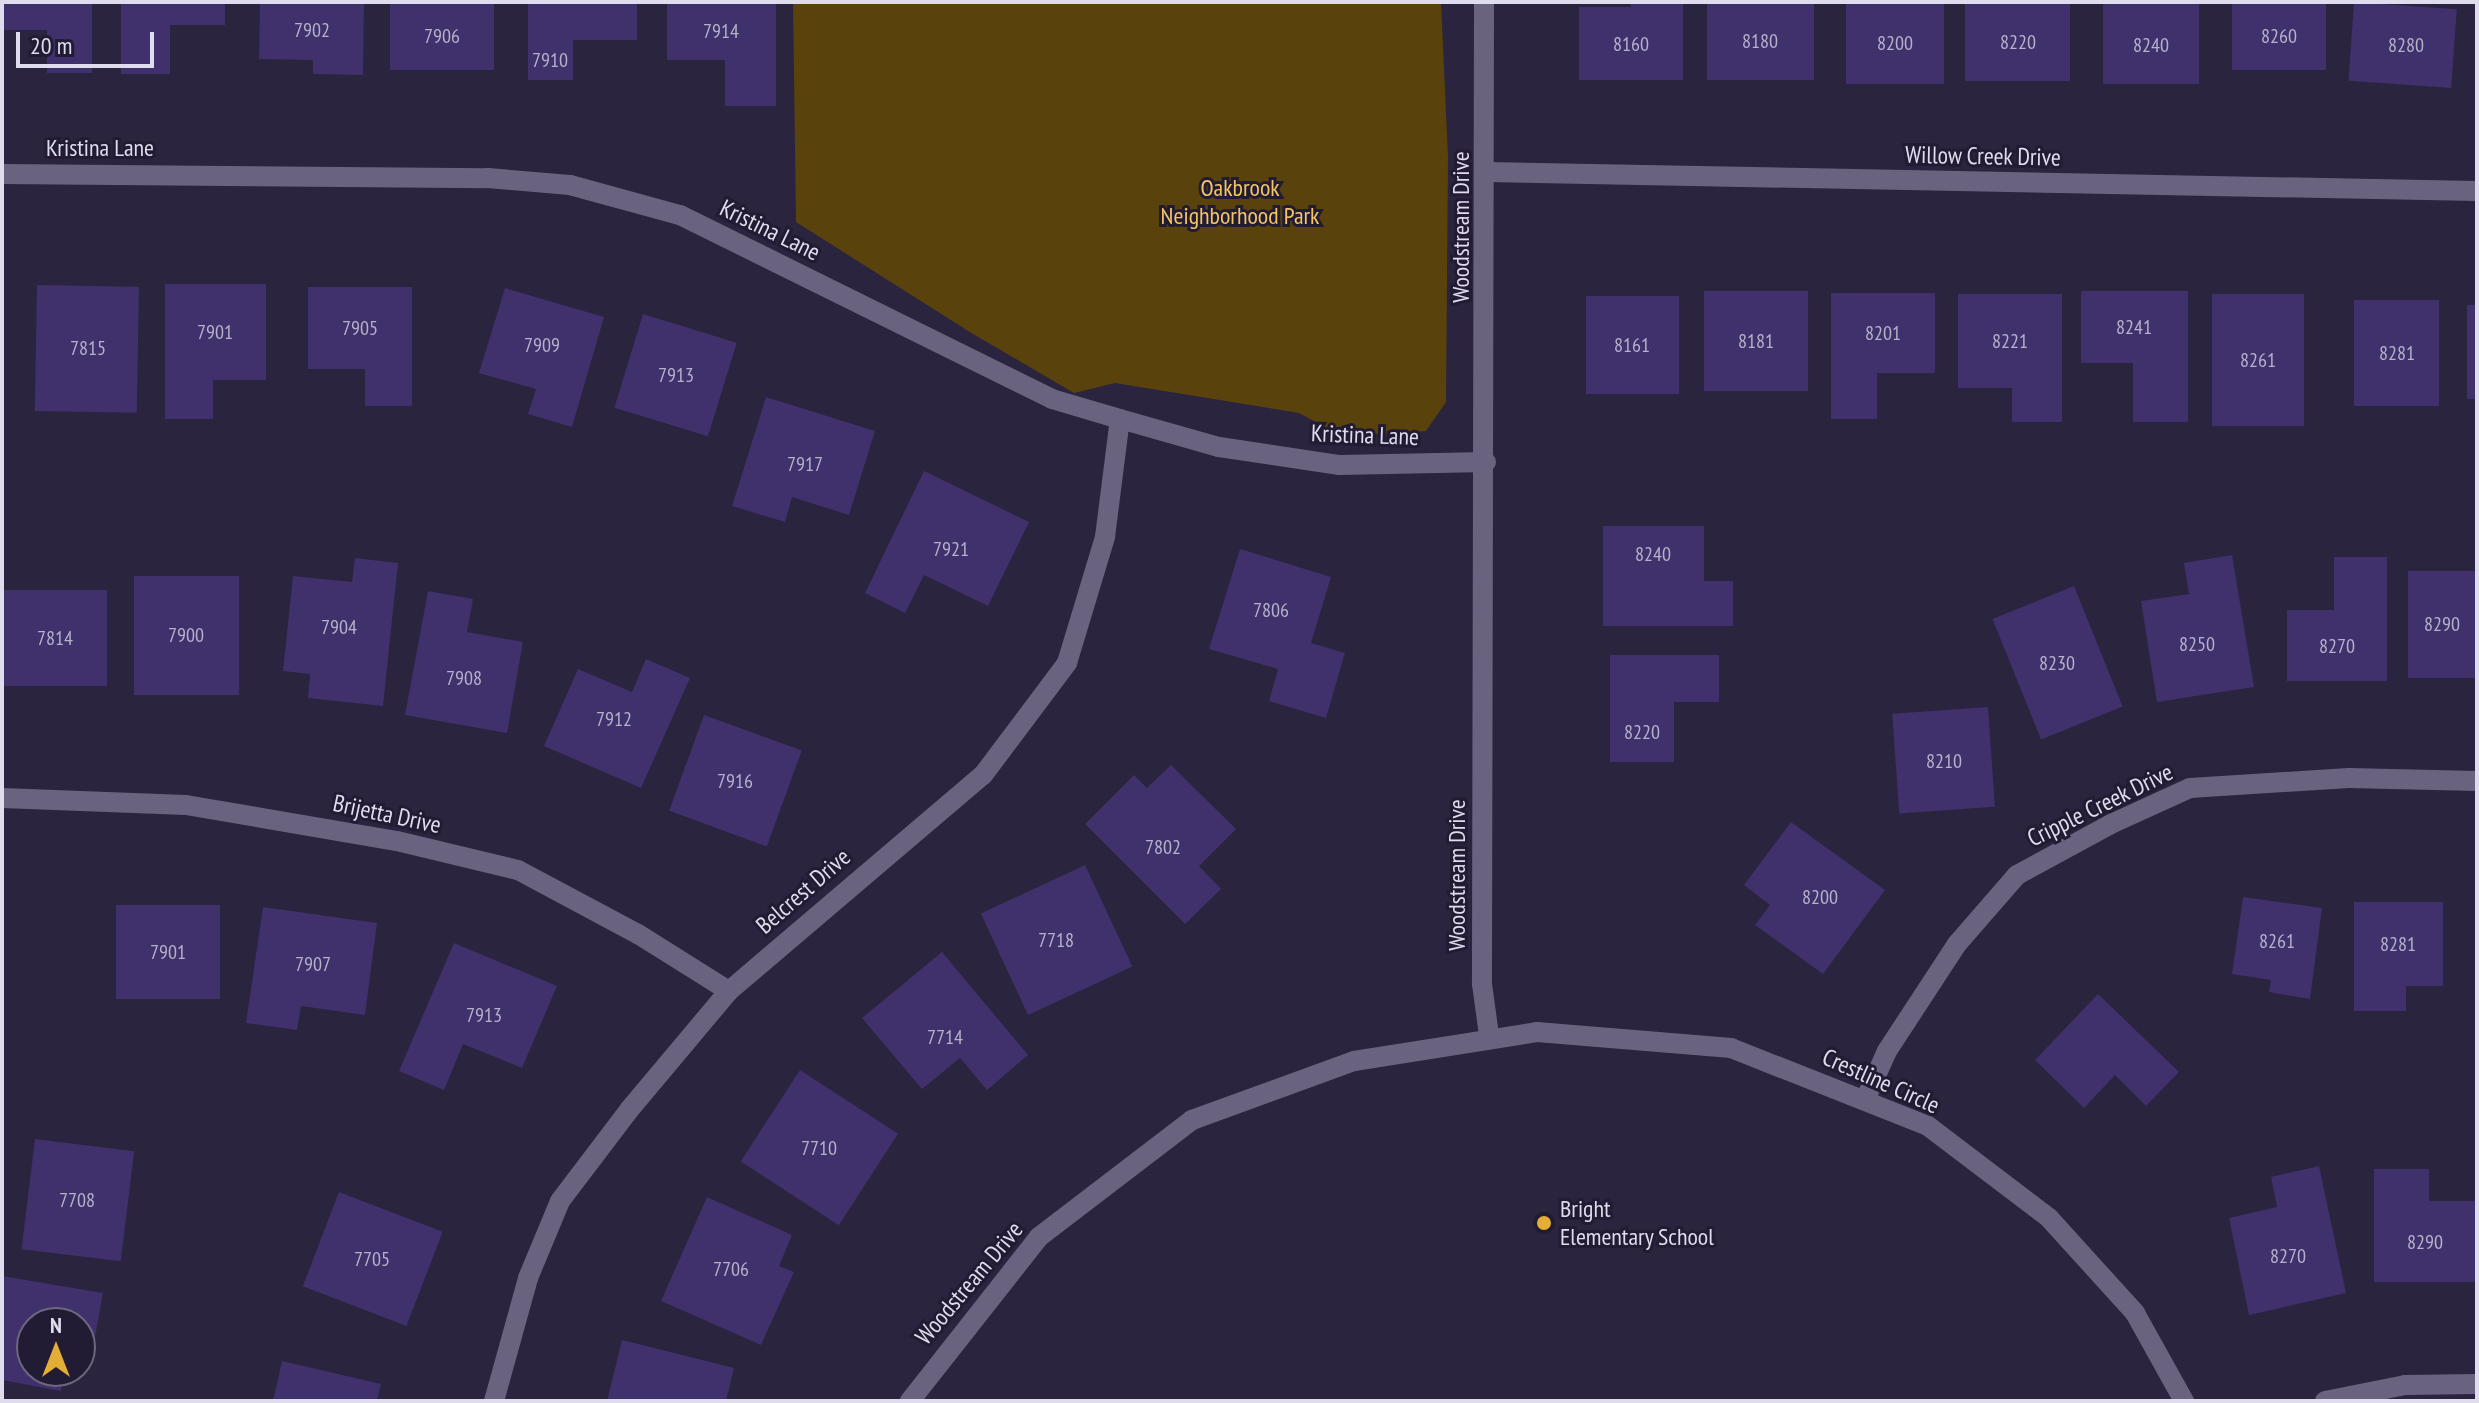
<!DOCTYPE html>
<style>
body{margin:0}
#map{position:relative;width:2479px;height:1403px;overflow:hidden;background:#2a243e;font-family:"PT Sans Narrow",sans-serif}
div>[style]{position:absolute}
.green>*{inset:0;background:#5a420d}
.building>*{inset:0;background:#40306b;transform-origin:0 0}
.minor>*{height:20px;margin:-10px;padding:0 10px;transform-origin:10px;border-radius:10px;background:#696380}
.tertiary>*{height:20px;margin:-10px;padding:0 10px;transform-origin:10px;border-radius:10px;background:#696380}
.dots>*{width:22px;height:22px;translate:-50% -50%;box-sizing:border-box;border:4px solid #211b33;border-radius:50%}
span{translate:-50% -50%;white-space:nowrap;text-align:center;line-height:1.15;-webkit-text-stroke:6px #211b33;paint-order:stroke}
.number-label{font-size:20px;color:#b7b1cc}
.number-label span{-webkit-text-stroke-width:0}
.street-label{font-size:24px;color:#dfdced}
.park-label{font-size:24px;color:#f5c561}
.poi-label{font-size:24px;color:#dfdced}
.left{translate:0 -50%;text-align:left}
.frame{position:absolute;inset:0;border:4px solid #dfdced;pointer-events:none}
.north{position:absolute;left:16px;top:1307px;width:80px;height:80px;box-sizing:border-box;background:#211b33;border:2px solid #6d687d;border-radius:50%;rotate:0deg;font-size:22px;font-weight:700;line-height:32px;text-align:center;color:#dfdced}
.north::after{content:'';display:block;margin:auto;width:28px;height:36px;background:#e3ae35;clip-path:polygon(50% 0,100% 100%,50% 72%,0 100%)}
.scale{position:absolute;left:16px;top:32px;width:138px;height:36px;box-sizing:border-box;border:4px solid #dfdced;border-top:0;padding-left:10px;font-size:24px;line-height:28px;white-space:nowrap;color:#dfdced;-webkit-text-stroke:6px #211b33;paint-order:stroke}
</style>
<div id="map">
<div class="green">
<i style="clip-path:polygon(793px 2px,1441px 2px,1448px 157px,1446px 402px,1426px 431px,1342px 436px,1299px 413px,1115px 383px,1074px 393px,973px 334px,796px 222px)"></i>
</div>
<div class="building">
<i style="clip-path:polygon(2px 2px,92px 2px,92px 73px,47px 73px,47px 30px,2px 30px)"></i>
<i style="clip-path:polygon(121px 2px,225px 2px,225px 25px,170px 25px,170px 74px,121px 74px)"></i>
<i style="clip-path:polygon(260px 2px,364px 2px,363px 75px,313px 74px,313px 60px,259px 59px)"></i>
<i style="left:390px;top:2px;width:104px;height:68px"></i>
<i style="clip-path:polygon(528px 2px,637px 2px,637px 40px,573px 40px,573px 80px,528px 80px)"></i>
<i style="clip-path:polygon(667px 2px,776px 2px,776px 106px,725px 106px,725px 60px,667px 60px)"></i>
<i style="clip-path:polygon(1631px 2px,1683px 2px,1683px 80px,1579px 80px,1579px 7px,1631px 7px)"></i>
<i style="left:1707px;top:2px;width:107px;height:78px"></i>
<i style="left:1846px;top:2px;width:98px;height:82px"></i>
<i style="left:1965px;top:2px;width:105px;height:79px"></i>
<i style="left:2199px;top:2px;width:82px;height:96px;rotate:90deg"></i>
<i style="left:2232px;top:2px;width:94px;height:68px"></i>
<i style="left:2354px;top:2px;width:103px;height:79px;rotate:4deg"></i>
<i style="clip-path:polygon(165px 284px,266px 284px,266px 380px,213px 380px,213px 419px,165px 419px)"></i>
<i style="left:37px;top:285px;width:102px;height:126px;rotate:1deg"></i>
<i style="clip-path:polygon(308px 287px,412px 287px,412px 406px,365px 406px,365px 369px,308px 369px)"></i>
<i style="clip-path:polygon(505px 288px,604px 317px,572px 427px,528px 414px,536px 389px,479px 373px)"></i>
<i style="left:1704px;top:291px;width:104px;height:100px"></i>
<i style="clip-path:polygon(2081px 291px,2188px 291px,2188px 422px,2133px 422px,2133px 363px,2081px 363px)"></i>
<i style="clip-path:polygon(1831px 293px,1935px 293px,1935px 373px,1877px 373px,1877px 419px,1831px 419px)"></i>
<i style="clip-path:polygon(1958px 294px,2062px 294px,2062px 422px,2012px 422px,2012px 388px,1958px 388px)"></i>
<i style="left:2212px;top:294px;width:92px;height:132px"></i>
<i style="left:1586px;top:296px;width:93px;height:98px"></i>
<i style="left:2354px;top:300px;width:85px;height:106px"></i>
<i style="left:2467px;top:305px;width:10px;height:94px"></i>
<i style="left:643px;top:314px;width:98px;height:98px;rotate:17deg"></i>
<i style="clip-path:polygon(766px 397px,875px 431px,849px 515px,792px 497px,785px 522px,732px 506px)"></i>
<i style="clip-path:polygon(924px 471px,1029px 522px,988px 606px,924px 575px,905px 613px,865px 593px)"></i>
<i style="clip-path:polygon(1603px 526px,1704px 526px,1704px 581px,1733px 581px,1733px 626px,1603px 626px)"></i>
<i style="clip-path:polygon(1240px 549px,1331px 577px,1311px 643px,1345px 653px,1326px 718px,1269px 701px,1278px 669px,1209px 649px)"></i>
<i style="clip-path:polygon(2232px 555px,2254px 687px,2157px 702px,2141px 601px,2189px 594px,2184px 563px)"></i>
<i style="clip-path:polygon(2334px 557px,2387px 557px,2387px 681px,2287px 681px,2287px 610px,2334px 610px)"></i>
<i style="clip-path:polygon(355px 558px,398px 563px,383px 706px,308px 698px,310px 674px,283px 671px,293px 576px,352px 582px)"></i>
<i style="left:2408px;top:571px;width:69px;height:107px"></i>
<i style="left:134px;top:576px;width:105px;height:119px"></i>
<i style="left:2074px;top:586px;width:130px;height:88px;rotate:68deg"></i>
<i style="left:2px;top:590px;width:105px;height:96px"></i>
<i style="clip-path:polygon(428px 591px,473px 599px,467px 632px,523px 642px,507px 733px,405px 715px)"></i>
<i style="clip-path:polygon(1610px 655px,1719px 655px,1719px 702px,1674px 702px,1674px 762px,1610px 762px)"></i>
<i style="clip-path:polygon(646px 659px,690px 678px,641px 788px,544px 746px,578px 669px,632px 692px)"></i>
<i style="left:1988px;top:707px;width:100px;height:96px;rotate:86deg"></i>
<i style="left:704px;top:715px;width:104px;height:102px;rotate:20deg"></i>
<i style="clip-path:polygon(1171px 765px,1236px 829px,1199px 866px,1221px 889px,1185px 924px,1085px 824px,1134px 775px,1147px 788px)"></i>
<i style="clip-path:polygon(1791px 822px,1885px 890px,1823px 974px,1755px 925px,1770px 905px,1744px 885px)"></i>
<i style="left:1085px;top:865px;width:112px;height:115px;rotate:65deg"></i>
<i style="clip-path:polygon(2243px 897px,2322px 908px,2310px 999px,2269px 992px,2271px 980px,2232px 974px)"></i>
<i style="clip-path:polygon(2354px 902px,2443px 902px,2443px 986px,2406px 986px,2406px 1011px,2354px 1011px)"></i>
<i style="left:116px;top:905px;width:104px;height:94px"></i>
<i style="clip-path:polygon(263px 907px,377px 923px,365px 1015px,301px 1006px,297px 1030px,246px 1023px)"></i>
<i style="clip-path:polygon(454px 943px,557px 986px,522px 1068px,463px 1044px,444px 1090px,399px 1071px)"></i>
<i style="clip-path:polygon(942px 952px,1028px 1055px,987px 1090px,960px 1058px,922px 1089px,862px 1018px)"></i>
<i style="clip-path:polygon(2098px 994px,2179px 1072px,2146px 1106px,2115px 1075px,2084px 1108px,2035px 1060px)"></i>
<i style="left:800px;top:1070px;width:117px;height:109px;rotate:33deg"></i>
<i style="left:35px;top:1139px;width:100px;height:111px;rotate:7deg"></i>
<i style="clip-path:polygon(2319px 1166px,2346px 1293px,2249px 1315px,2229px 1218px,2277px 1207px,2271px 1177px)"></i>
<i style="clip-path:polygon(2374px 1169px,2429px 1169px,2429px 1201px,2477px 1201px,2477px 1282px,2374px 1282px)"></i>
<i style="left:339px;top:1192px;width:111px;height:101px;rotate:21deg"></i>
<i style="clip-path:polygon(707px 1197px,792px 1235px,779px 1266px,794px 1272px,761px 1345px,661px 1301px)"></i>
<i style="clip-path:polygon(2px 1276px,103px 1293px,95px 1337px,80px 1334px,80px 1323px,32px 1323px,32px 1371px,64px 1371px,61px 1391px,2px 1380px)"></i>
<i style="clip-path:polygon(622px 1340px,734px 1368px,726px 1401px,607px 1401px)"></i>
<i style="clip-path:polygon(282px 1361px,381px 1384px,377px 1401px,273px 1401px)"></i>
</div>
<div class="minor">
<i style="left:1487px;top:172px;width:990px;rotate:1.1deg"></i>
<i style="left:2px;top:174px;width:486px;rotate:0.5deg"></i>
<i style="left:488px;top:178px;width:82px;rotate:4.9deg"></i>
<i style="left:570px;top:185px;width:114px;rotate:15.3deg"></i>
<i style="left:680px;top:215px;width:415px;rotate:26.3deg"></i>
<i style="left:1052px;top:399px;width:71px;rotate:16.4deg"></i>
<i style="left:1120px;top:419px;width:103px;rotate:15.8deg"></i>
<i style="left:1219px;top:447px;width:122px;rotate:8.5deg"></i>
<i style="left:1340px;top:465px;width:146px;rotate:-1.2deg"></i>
<i style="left:2px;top:798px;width:184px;rotate:2.2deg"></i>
<i style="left:186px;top:805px;width:214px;rotate:9.7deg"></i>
<i style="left:397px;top:841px;width:124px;rotate:13.5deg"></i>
<i style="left:518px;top:870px;width:136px;rotate:28.1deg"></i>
<i style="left:638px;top:934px;width:107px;rotate:32.1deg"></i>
<i style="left:1866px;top:1098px;width:51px;rotate:-65.9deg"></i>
<i style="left:1887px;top:1051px;width:128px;rotate:-56.8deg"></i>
<i style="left:1957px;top:944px;width:91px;rotate:-49deg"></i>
<i style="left:2017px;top:875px;width:107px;rotate:-28.5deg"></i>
<i style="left:2111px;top:824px;width:87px;rotate:-24.5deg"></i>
<i style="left:2190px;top:788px;width:159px;rotate:-3.6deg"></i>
<i style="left:2349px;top:778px;width:128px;rotate:1.3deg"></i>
<i style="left:494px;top:1401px;width:128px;rotate:-74.5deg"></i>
<i style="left:528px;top:1278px;width:83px;rotate:-67.4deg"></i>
<i style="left:560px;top:1201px;width:114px;rotate:-52.8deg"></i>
<i style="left:629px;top:1110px;width:155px;rotate:-50deg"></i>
<i style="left:729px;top:991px;width:333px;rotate:-40.4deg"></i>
<i style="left:983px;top:775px;width:140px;rotate:-53.1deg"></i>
<i style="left:1067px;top:663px;width:132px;rotate:-73.2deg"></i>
<i style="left:1105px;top:537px;width:119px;rotate:-82.8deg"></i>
<i style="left:2325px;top:1401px;width:82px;rotate:-11.3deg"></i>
<i style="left:2405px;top:1385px;width:72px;rotate:-0.8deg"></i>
</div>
<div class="tertiary">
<i style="left:1484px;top:2px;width:982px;rotate:90.12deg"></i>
<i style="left:1482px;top:984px;width:51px;rotate:82.2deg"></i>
<i style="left:910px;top:1401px;width:209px;rotate:-51.8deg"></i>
<i style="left:1039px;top:1237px;width:193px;rotate:-37.4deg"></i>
<i style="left:1192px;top:1120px;width:172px;rotate:-20deg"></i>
<i style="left:1354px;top:1061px;width:185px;rotate:-9deg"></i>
<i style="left:1537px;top:1032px;width:195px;rotate:4.7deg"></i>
<i style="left:1731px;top:1048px;width:212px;rotate:21.6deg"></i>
<i style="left:1928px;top:1126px;width:152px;rotate:37.2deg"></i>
<i style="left:2049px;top:1218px;width:128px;rotate:47.8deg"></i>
<i style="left:2135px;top:1313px;width:101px;rotate:60.9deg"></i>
</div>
<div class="dots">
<i style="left:1544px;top:1223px;background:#e3ae35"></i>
</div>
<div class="number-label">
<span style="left:312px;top:30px">7902</span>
<span style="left:721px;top:31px">7914</span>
<span style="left:442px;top:36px">7906</span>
<span style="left:2279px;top:36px">8260</span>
<span style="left:1760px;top:41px">8180</span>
<span style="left:2018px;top:42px">8220</span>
<span style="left:1895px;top:43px">8200</span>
<span style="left:1631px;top:44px">8160</span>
<span style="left:2151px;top:45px">8240</span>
<span style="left:2406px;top:45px">8280</span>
<span style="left:550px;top:60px">7910</span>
<span style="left:2134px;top:327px">8241</span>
<span style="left:360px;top:328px">7905</span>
<span style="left:215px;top:332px">7901</span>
<span style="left:1883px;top:333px">8201</span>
<span style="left:1756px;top:341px">8181</span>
<span style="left:2010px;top:341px">8221</span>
<span style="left:542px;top:345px">7909</span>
<span style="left:1632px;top:345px">8161</span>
<span style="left:88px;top:348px">7815</span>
<span style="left:2397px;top:353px">8281</span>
<span style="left:2258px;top:360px">8261</span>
<span style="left:676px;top:375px">7913</span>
<span style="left:805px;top:464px">7917</span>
<span style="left:951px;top:549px">7921</span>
<span style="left:1653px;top:554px">8240</span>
<span style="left:1271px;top:610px">7806</span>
<span style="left:2442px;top:624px">8290</span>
<span style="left:339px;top:627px">7904</span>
<span style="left:186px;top:635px">7900</span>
<span style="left:55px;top:638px">7814</span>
<span style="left:2197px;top:644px">8250</span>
<span style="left:2337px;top:646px">8270</span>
<span style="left:2057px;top:663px">8230</span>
<span style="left:464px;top:678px">7908</span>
<span style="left:614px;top:719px">7912</span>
<span style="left:1642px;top:732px">8220</span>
<span style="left:1944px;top:761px">8210</span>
<span style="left:735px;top:781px">7916</span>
<span style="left:1163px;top:847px">7802</span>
<span style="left:1820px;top:897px">8200</span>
<span style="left:1056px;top:940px">7718</span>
<span style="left:2277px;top:941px">8261</span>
<span style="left:2398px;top:944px">8281</span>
<span style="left:168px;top:952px">7901</span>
<span style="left:313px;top:964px">7907</span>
<span style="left:484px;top:1015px">7913</span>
<span style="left:945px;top:1037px">7714</span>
<span style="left:819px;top:1148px">7710</span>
<span style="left:77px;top:1200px">7708</span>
<span style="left:2425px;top:1242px">8290</span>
<span style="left:2288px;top:1256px">8270</span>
<span style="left:372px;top:1259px">7705</span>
<span style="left:731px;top:1269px">7706</span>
</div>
<div class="street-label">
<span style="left:100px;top:148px">Kristina Lane</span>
<span style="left:1983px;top:156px;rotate:1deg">Willow Creek Drive</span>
<span style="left:1461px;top:227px;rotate:-90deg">Woodstream Drive</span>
<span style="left:770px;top:230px;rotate:26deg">Kristina Lane</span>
<span style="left:1365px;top:435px;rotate:2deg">Kristina Lane</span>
<span style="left:2100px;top:805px;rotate:-26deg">Cripple Creek Drive</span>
<span style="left:387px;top:814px;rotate:12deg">Brijetta Drive</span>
<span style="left:1457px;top:875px;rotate:-90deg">Woodstream Drive</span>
<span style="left:803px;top:891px;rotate:-41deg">Belcrest Drive</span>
<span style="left:1881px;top:1081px;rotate:24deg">Crestline Circle</span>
<span style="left:969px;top:1283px;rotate:-50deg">Woodstream Drive</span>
</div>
<div class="park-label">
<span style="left:1240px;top:202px">Oakbrook<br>Neighborhood Park</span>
</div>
<div class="poi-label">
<span class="left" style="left:1560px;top:1223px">Bright<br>Elementary School</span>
</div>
<div class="frame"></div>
<div class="north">N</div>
<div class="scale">20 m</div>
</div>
